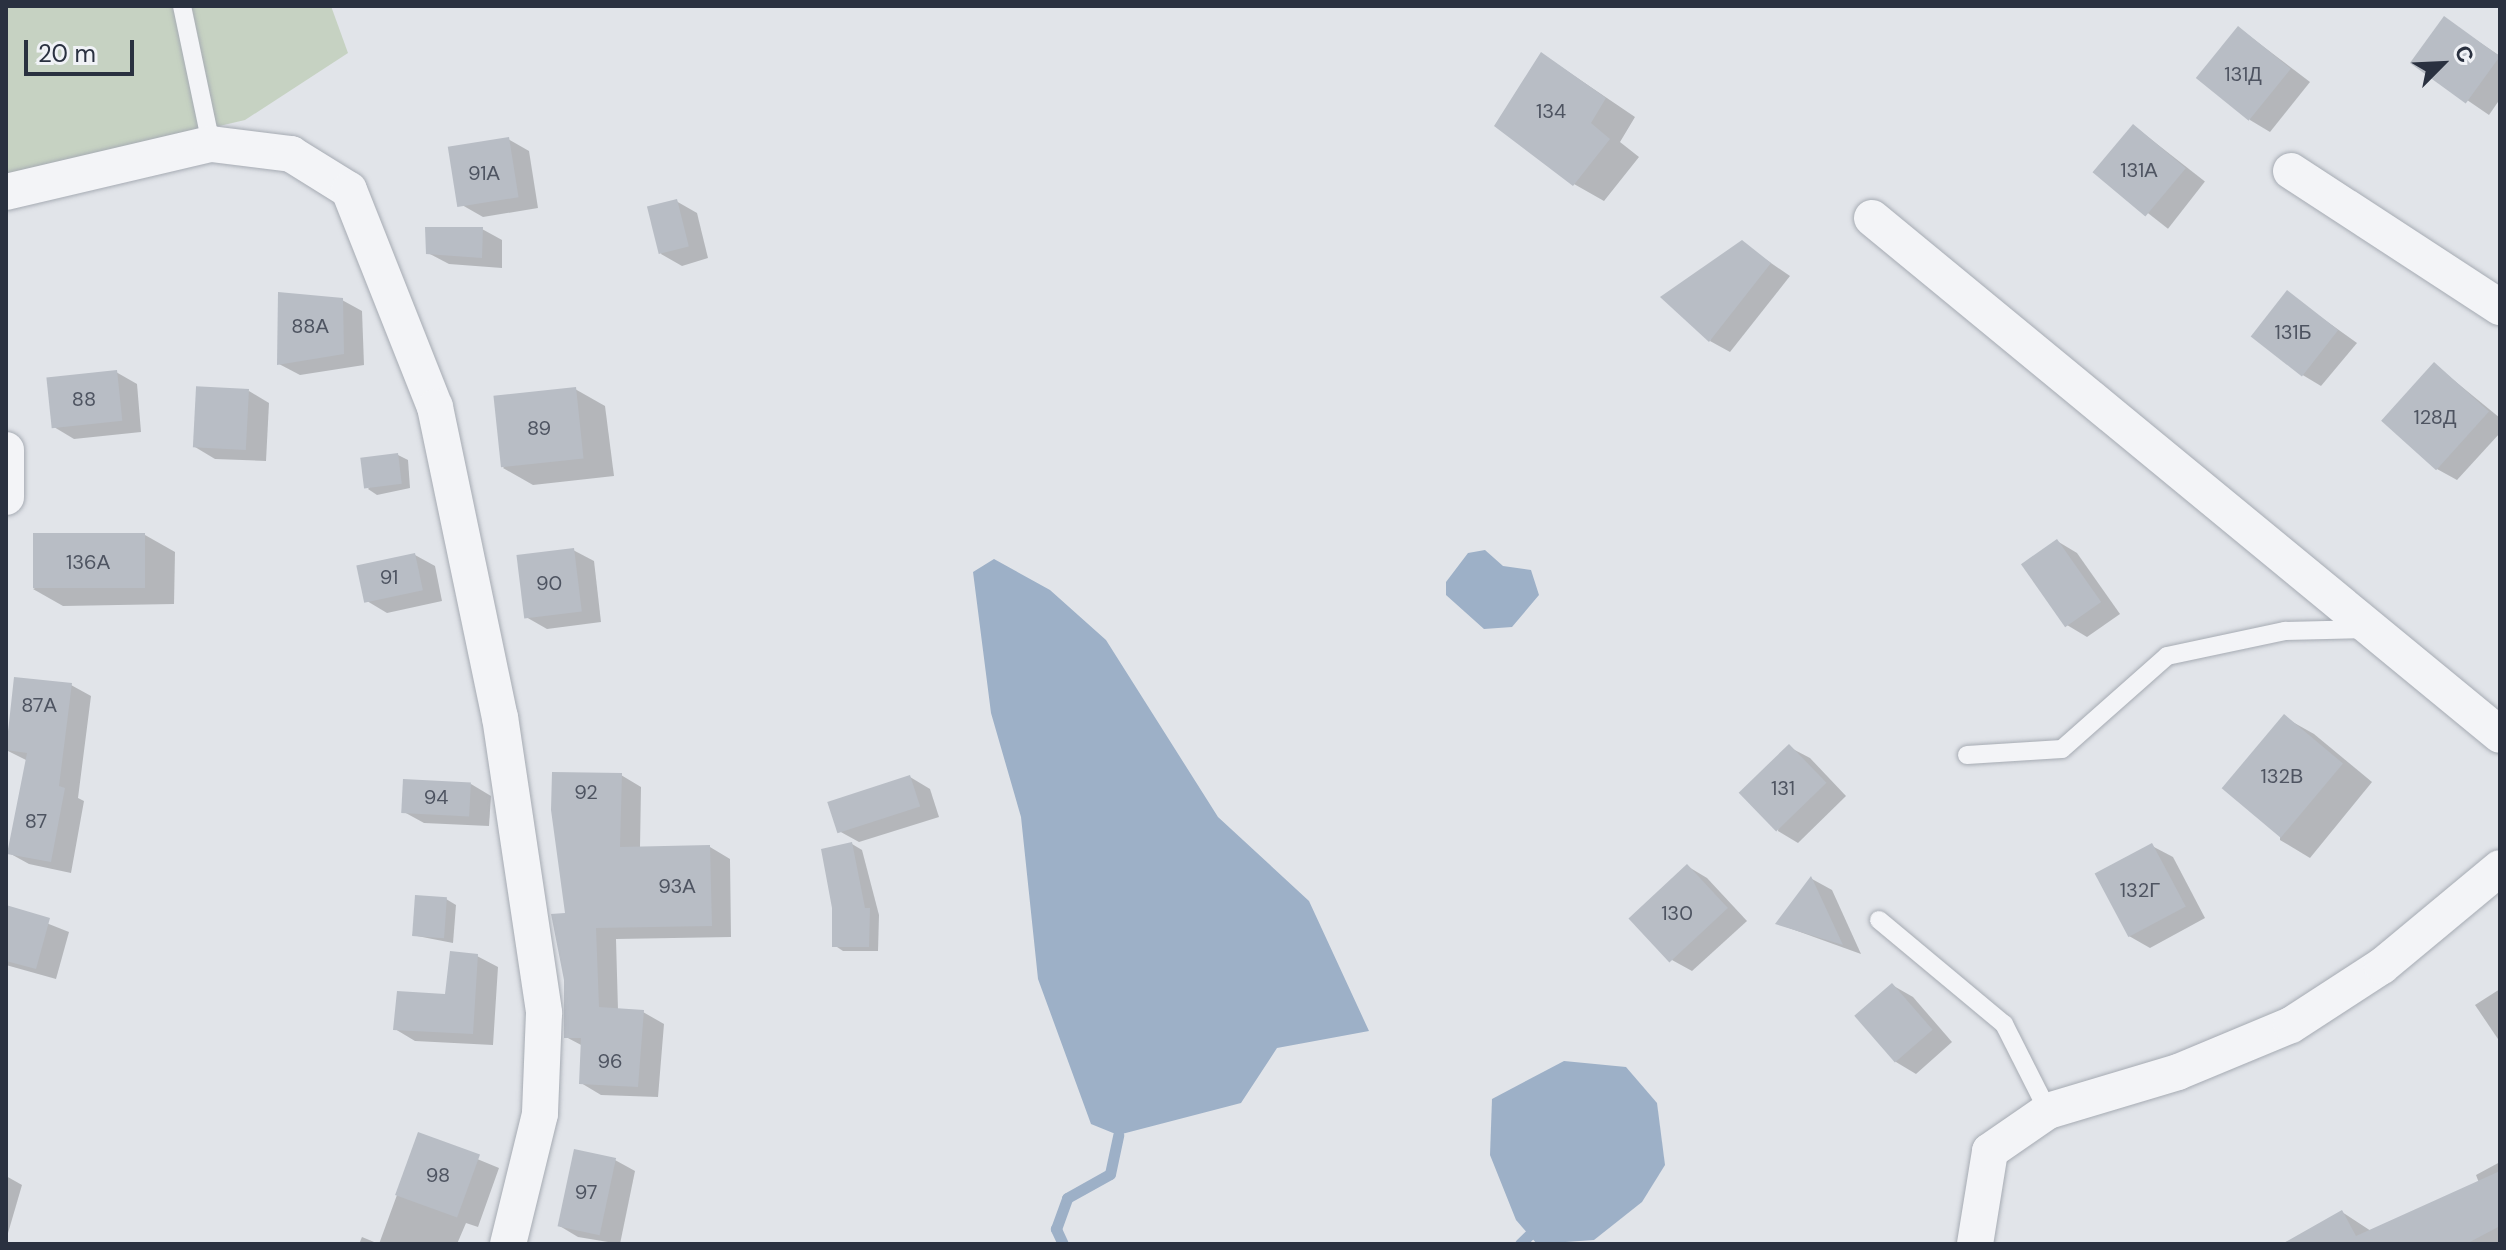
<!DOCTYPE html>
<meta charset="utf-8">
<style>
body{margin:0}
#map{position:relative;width:2506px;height:1250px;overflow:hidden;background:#e1e4e9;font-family:"DM Sans",sans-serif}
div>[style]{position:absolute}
.green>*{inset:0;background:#c6d2c2}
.water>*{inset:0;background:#9db0c7}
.shadow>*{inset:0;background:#0003;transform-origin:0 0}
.stream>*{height:11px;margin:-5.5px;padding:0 5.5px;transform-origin:5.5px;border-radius:5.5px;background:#9db0c7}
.building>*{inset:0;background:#b8bdc5;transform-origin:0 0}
.roads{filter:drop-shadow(0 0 2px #a6abb3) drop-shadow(0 0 2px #a6abb3)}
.service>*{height:18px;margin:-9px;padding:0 9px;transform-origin:9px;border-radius:9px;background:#f3f4f7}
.minor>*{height:36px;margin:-18px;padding:0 18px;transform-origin:18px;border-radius:18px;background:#f3f4f7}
span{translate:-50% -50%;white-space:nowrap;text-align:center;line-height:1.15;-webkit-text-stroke:6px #f0f2f6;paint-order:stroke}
.number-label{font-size:20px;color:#4e5461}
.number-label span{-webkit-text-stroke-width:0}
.frame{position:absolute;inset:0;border:8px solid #2a3140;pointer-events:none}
.north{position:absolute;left:2402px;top:24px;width:80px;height:80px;-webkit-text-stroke:6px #f0f2f6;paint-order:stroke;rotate:66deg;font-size:22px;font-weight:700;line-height:32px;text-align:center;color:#2a3140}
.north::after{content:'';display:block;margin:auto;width:28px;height:36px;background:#2a3140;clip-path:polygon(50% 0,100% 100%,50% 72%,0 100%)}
.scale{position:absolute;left:24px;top:40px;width:110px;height:36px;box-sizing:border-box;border:4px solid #2a3140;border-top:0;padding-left:10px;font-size:24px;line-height:28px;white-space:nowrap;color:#2a3140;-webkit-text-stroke:6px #f0f2f6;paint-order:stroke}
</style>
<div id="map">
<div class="green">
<i style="clip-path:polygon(6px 6px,331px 6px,348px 53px,245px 120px,6px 176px)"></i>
</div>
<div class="water">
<i style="clip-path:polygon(1485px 550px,1503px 566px,1531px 570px,1539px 595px,1512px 627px,1484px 629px,1446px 595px,1446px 582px,1468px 553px)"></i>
<i style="clip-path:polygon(994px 559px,1050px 590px,1106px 640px,1218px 817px,1309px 901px,1369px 1031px,1277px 1048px,1241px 1103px,1118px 1135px,1091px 1124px,1038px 979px,1021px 817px,991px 713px,973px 572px)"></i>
<i style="clip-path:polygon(1564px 1061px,1626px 1067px,1657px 1103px,1665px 1165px,1642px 1202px,1594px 1240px,1537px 1244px,1516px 1220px,1490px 1155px,1492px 1099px)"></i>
</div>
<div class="shadow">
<i style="clip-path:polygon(2445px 19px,2500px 56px,2500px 99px,2489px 115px,2413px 63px)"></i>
<i style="clip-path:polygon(2239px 28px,2310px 82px,2270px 132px,2250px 120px)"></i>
<i style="clip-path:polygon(1542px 54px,1635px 117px,1620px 142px,1639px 157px,1604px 201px,1574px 184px)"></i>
<i style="left:2134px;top:126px;width:90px;height:60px;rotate:38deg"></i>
<i style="clip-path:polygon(508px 139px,529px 151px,538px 208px,483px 217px,462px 205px)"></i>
<i style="clip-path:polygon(676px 201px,697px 213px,708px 258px,682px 266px,661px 254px)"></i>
<i style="clip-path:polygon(482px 229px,502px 240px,502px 268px,449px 264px,428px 253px)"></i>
<i style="clip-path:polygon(1742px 243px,1790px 276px,1730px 352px,1710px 341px)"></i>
<i style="clip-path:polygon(2287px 293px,2357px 343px,2321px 386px,2301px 374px)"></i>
<i style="clip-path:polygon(342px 300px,362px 311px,364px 365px,300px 375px,279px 364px)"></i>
<i style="clip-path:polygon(2434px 364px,2500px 418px,2500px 433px,2457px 480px,2437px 469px)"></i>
<i style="clip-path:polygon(116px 372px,137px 384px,141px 432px,74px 439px,54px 427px)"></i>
<i style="clip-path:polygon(575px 389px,605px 406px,614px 476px,533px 485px,503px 468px)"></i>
<i style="clip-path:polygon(249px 391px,269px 403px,266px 461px,215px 459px,195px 447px)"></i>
<i style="clip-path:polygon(398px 455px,408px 460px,410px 488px,377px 495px,368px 489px)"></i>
<i style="clip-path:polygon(145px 535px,175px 552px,174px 604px,63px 606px,33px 589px)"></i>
<i style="clip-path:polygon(2057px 541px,2077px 553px,2120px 614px,2087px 637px,2067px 625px)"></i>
<i style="clip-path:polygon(573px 550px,594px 561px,601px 622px,547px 629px,526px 617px)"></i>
<i style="clip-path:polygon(415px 555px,435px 566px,442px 601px,387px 613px,367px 601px)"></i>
<i style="clip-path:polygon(16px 679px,71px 685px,91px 696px,78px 798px,84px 801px,71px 873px,29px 864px,9px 853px,28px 761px,6px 750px)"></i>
<i style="clip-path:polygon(2284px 717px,2314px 734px,2372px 782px,2310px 858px,2280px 840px)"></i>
<i style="clip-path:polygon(1789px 747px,1810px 758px,1846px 796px,1798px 843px,1778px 831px)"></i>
<i style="clip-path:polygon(621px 775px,641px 787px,640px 848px,710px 847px,730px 859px,731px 937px,616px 939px,618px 1010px,643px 1012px,664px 1024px,658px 1097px,601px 1095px,581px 1083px,583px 1046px,566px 1037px,568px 915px)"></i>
<i style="clip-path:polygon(910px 777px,930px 789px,939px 817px,859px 842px,839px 831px)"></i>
<i style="clip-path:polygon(471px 784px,491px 796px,489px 826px,424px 823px,404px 812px)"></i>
<i style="clip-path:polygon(852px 844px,862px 850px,879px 915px,878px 951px,843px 951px,834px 945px)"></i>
<i style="clip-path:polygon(2152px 846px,2173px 857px,2205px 918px,2150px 948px,2129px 936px)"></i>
<i style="clip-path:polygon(1687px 866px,1707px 878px,1747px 921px,1692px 971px,1672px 960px)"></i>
<i style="clip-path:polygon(1812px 879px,1832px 890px,1861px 954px,1778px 924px)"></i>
<i style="clip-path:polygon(446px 899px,456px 905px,453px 943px,412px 935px)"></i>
<i style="clip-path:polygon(6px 907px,69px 932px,56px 979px,6px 965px)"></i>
<i style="clip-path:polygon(477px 956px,498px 967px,493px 1045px,415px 1041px,395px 1029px,447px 996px)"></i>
<i style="clip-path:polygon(1892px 985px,1913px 997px,1952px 1042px,1916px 1074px,1896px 1062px)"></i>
<i style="clip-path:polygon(2500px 989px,2500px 1042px,2475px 1005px)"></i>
<i style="clip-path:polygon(419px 1135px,499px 1168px,478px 1227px,466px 1223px,457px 1244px,379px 1244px)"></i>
<i style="clip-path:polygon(615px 1160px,635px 1171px,620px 1244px,578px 1237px,558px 1225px)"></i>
<i style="clip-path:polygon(2500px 1162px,2500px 1244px,2284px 1244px,2342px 1212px,2371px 1231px,2479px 1183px,2476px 1175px)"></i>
<i style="clip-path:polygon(6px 1176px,22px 1185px,6px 1240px)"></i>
<i style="clip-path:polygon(362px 1237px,379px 1244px,359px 1244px)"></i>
</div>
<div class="stream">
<i style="left:1063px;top:1244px;width:17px;rotate:-115deg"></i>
<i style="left:1056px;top:1229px;width:33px;rotate:-70deg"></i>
<i style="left:1067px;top:1198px;width:49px;rotate:-29.2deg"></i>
<i style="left:1110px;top:1174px;width:40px;rotate:-78deg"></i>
<i style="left:1520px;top:1244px;width:13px;rotate:-45deg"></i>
</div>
<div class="building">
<i style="left:2444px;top:16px;width:69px;height:58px;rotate:36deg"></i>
<i style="left:2238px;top:26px;width:68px;height:67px;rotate:39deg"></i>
<i style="clip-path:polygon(1541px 52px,1606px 98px,1591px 123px,1610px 139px,1573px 186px,1494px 126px)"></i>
<i style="left:2133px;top:124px;width:69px;height:63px;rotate:40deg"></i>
<i style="left:509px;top:137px;width:61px;height:62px;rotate:81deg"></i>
<i style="left:677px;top:199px;width:49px;height:31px;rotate:76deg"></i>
<i style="clip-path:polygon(425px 227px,483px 227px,482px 258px,426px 254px)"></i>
<i style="clip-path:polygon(1742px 240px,1771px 263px,1709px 342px,1660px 297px)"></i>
<i style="left:2287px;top:290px;width:65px;height:59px;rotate:38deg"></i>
<i style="clip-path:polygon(278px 292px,343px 298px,344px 354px,277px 365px)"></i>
<i style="left:2434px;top:362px;width:74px;height:79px;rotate:42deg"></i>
<i style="left:117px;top:370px;width:51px;height:71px;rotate:84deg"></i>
<i style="left:576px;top:387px;width:72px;height:83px;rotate:84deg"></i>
<i style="left:249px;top:389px;width:61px;height:53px;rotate:93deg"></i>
<i style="left:398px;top:453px;width:31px;height:38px;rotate:83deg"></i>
<i style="left:145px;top:533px;width:55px;height:112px;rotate:90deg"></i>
<i style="left:2057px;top:539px;width:77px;height:44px;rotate:55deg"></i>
<i style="left:574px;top:548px;width:64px;height:58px;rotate:83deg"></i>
<i style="left:415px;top:553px;width:38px;height:60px;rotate:78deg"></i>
<i style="clip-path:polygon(14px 677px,72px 683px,59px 786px,65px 788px,51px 862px,7px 854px,27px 753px,6px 750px)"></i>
<i style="left:2284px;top:714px;width:77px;height:97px;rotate:40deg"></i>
<i style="left:1789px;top:744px;width:54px;height:70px;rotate:46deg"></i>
<i style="clip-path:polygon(552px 772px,622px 773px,620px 847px,710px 845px,712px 926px,596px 928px,599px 1007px,644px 1010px,638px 1087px,579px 1084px,581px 1038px,564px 1038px,564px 980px,551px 914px,565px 913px,551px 810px)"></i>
<i style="left:910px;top:775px;width:33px;height:87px;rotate:72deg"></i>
<i style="left:403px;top:779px;width:68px;height:34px;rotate:3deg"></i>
<i style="clip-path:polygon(852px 842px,865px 908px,870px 908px,869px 947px,832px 947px,832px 908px,821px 849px)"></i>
<i style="left:2152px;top:843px;width:72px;height:65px;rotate:62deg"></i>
<i style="left:1687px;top:864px;width:60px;height:80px;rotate:47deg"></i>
<i style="clip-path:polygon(1811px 876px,1843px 945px,1775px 924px)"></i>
<i style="left:415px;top:895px;width:32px;height:41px;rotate:4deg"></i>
<i style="clip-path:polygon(6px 905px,50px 918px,36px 969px,6px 961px)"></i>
<i style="clip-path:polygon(450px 951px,478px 954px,473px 1034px,393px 1030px,397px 991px,445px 994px)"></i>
<i style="left:1892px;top:983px;width:62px;height:50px;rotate:49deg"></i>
<i style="left:418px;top:1132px;width:66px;height:67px;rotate:20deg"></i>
<i style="left:574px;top:1149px;width:43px;height:79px;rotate:12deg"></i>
<i style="clip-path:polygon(2500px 1171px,2500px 1226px,2466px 1244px,2282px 1244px,2342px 1210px,2356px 1236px)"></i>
</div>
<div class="roads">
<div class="service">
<i style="left:182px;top:6px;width:141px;rotate:78.1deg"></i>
<i style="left:1967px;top:755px;width:95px;rotate:-3.6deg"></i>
<i style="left:2062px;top:749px;width:140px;rotate:-41.5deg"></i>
<i style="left:2167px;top:656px;width:121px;rotate:-12deg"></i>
<i style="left:2285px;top:631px;width:83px;rotate:-1.4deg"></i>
<i style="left:1879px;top:920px;width:163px;rotate:39.8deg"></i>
<i style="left:2004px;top:1024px;width:97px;rotate:63.2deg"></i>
</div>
<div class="minor">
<i style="left:2291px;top:171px;width:249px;rotate:33.1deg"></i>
<i style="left:6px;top:192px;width:211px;rotate:-13.2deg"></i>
<i style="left:211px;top:144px;width:81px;rotate:7.1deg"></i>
<i style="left:291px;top:154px;width:68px;rotate:31.8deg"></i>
<i style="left:349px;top:190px;width:233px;rotate:68.4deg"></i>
<i style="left:435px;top:407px;width:317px;rotate:78.2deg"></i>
<i style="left:500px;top:717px;width:299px;rotate:81.5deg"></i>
<i style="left:544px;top:1013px;width:101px;rotate:92.3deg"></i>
<i style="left:540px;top:1114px;width:134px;rotate:103.8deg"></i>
<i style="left:1872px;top:218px;width:813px;rotate:39.46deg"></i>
<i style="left:6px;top:450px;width:47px;rotate:90deg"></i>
<i style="left:1975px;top:1244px;width:94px;rotate:-80.8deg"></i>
<i style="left:1990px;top:1151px;width:70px;rotate:-34.6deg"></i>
<i style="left:2048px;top:1111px;width:136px;rotate:-16.7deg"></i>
<i style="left:2178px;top:1072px;width:122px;rotate:-22.6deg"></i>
<i style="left:2291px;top:1025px;width:108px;rotate:-33deg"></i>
<i style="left:2382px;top:966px;width:153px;rotate:-39.7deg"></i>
</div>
</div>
<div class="number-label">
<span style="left:2243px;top:74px">131Д</span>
<span style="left:1551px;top:111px">134</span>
<span style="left:2139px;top:170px">131А</span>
<span style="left:484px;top:173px">91А</span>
<span style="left:310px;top:326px">88А</span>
<span style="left:2293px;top:332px">131Б</span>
<span style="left:84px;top:399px">88</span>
<span style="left:2435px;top:417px">128Д</span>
<span style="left:539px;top:428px">89</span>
<span style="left:88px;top:562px">136А</span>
<span style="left:389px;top:577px">91</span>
<span style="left:549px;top:583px">90</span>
<span style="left:39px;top:705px">87А</span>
<span style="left:2282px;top:776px">132В</span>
<span style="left:1783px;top:788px">131</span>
<span style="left:586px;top:792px">92</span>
<span style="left:436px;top:797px">94</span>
<span style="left:36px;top:821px">87</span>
<span style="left:677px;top:886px">93А</span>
<span style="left:2140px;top:890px">132Г</span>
<span style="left:1677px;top:913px">130</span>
<span style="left:610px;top:1061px">96</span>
<span style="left:438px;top:1175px">98</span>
<span style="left:586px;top:1192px">97</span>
</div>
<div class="frame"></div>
<div class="north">С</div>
<div class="scale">20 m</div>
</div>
